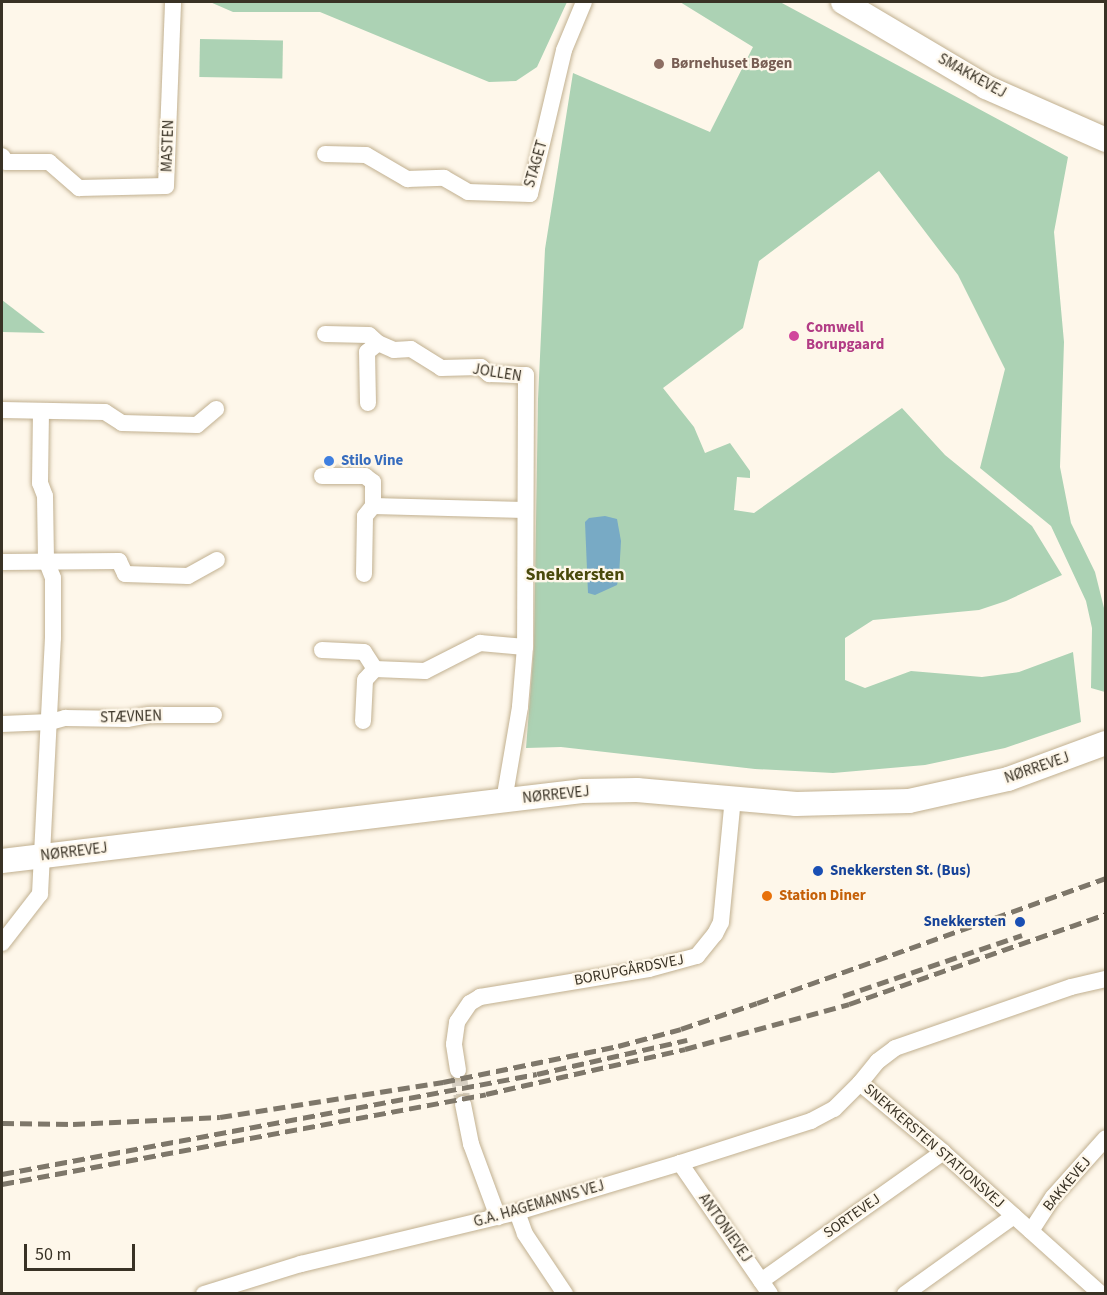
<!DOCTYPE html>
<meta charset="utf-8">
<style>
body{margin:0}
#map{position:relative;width:1107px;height:1295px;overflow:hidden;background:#fef7ea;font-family:"Source Sans 3",sans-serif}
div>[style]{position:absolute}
.green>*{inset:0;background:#acd2b4;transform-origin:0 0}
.water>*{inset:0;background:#78aac5}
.street-tunnel>*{height:16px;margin-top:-8px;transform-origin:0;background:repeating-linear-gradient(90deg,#d7d0c3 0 16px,transparent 0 24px)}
.roads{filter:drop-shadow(0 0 2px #c1b090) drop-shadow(0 0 2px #c1b090)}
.street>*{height:16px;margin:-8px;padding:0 8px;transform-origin:8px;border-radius:8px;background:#fff}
.secondary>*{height:24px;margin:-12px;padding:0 12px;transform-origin:12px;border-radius:12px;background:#fff}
.rail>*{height:4.5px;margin-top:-2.25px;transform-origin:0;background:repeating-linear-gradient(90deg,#7e776a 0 12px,transparent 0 18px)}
.dots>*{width:16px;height:16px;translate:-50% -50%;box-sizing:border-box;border:3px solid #fef7ea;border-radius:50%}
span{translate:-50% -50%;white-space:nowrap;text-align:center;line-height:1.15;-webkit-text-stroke:4.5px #fef7ea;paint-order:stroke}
.education-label{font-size:15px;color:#785e54;font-weight:700}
.left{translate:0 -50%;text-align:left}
.street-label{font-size:15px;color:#393225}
.hotel-label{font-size:15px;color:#b23c85;font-weight:700}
.shop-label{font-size:15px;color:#366cbe;font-weight:700}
.transit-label{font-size:15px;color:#164399;font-weight:700}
.right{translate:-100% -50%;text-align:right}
.food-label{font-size:15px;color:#c56008;font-weight:700}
.quarter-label{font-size:18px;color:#4a4a0c;font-weight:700}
.frame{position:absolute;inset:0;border:3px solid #393225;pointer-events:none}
.scale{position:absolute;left:24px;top:1244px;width:111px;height:27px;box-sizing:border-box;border:3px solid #393225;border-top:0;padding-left:8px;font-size:18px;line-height:21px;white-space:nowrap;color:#393225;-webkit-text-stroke:4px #fef7ea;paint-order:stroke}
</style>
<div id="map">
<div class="green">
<i style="clip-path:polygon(210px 2px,567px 2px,537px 67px,516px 81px,489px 82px,320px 12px,233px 12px)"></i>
<i style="clip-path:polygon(680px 2px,780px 2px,1068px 157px,1054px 232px,1064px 342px,1060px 467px,1071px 523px,1095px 572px,1105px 612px,1105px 692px,1091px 688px,1092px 628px,1086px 601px,1051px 526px,980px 468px,1005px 369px,958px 275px,879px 171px,759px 261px,743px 328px,663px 388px,694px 427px,705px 453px,730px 443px,750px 471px,750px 478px,737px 477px,734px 510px,754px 513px,902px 408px,945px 455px,1032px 526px,1062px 575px,1006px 601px,979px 610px,873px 620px,845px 638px,845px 680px,865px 688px,911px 671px,982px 677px,1019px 672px,1073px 652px,1081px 722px,1005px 748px,925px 765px,833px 773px,755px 769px,561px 747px,526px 748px,534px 646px,538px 399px,545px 249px,573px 73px,710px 132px,753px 47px)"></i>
<i style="left:200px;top:39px;width:83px;height:38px;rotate:1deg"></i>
<i style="clip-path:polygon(2px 300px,45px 333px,2px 332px)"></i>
</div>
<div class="water">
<i style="clip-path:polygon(605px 516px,617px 519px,621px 541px,619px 576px,617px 585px,595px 595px,588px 593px,585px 522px,589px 518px)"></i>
</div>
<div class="street-tunnel">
<i style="left:458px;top:1070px;width:34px;rotate:82deg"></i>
</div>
<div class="roads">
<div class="street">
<i style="left:325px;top:154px;width:41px;rotate:1.4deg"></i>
<i style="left:366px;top:155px;width:48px;rotate:30.3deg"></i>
<i style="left:407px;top:179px;width:37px;rotate:-2deg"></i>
<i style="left:444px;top:178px;width:28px;rotate:30deg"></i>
<i style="left:468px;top:192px;width:62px;rotate:1.8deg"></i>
<i style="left:530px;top:194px;width:148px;rotate:-76.7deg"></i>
<i style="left:564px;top:50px;width:52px;rotate:-67.4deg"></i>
<i style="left:2px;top:156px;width:7px;rotate:56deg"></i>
<i style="left:6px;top:162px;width:43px"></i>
<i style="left:49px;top:162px;width:40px;rotate:41deg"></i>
<i style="left:79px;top:188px;width:87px;rotate:-1.3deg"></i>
<i style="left:166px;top:186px;width:184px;rotate:-87.8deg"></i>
<i style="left:325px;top:334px;width:44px;rotate:1.3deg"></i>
<i style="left:369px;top:335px;width:12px;rotate:42deg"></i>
<i style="left:378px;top:343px;width:17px;rotate:24deg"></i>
<i style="left:394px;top:350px;width:17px;rotate:-3deg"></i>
<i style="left:411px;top:349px;width:36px;rotate:32deg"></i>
<i style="left:441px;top:368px;width:40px;rotate:-1.4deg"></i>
<i style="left:481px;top:367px;width:11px;rotate:41deg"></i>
<i style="left:489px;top:374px;width:37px;rotate:2deg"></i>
<i style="left:526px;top:375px;width:272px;rotate:90.2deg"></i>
<i style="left:525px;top:647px;width:60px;rotate:94.8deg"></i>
<i style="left:520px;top:707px;width:95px;rotate:99.7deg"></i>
<i style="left:368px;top:403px;width:51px;rotate:-91.1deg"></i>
<i style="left:367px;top:352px;width:14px;rotate:-39deg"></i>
<i style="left:2px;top:410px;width:103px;rotate:1.1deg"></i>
<i style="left:105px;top:412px;width:20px;rotate:33deg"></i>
<i style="left:122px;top:423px;width:75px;rotate:1.5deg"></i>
<i style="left:197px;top:425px;width:25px;rotate:-40deg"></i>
<i style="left:322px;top:476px;width:43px"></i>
<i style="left:365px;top:476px;width:10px;rotate:37deg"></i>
<i style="left:373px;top:482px;width:24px;rotate:90deg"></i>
<i style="left:373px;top:506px;width:151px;rotate:1.5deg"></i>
<i style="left:2px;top:562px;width:117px;rotate:-0.5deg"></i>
<i style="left:119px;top:561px;width:14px;rotate:65deg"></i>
<i style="left:125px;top:574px;width:63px;rotate:1.8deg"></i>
<i style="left:188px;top:576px;width:33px;rotate:-29deg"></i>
<i style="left:364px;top:574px;width:58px;rotate:-89deg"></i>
<i style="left:365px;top:516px;width:13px;rotate:-51deg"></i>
<i style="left:322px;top:650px;width:42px;rotate:2.7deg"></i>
<i style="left:364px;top:652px;width:20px;rotate:57deg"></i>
<i style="left:375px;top:669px;width:50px;rotate:2.3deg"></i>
<i style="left:425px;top:671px;width:62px;rotate:-27deg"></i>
<i style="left:480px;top:643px;width:45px;rotate:5.1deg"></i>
<i style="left:363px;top:721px;width:41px;rotate:-87.2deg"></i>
<i style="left:365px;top:680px;width:15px;rotate:-48deg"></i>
<i style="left:2px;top:724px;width:48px;rotate:-2.4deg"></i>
<i style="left:50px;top:722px;width:16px;rotate:-15deg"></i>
<i style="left:65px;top:718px;width:62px;rotate:0.9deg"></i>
<i style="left:127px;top:719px;width:22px;rotate:-10deg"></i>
<i style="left:149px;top:715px;width:65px"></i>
<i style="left:2px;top:943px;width:62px;rotate:-52.2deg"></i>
<i style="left:40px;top:894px;width:256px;rotate:-87.1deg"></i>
<i style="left:53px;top:638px;width:60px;rotate:-90deg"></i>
<i style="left:53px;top:578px;width:19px;rotate:-111deg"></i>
<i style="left:46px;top:560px;width:64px;rotate:-90.9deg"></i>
<i style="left:45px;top:496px;width:14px;rotate:-111deg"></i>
<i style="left:40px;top:483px;width:72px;rotate:-89.2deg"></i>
<i style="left:458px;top:1070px;width:26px;rotate:-99deg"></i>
<i style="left:454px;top:1044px;width:22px;rotate:-82deg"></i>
<i style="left:457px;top:1022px;width:23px;rotate:-56deg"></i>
<i style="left:470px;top:1003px;width:12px;rotate:-31deg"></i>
<i style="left:480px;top:997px;width:171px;rotate:-9.4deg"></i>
<i style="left:649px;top:969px;width:50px;rotate:-15.2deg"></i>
<i style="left:697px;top:956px;width:28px;rotate:-51deg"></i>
<i style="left:715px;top:934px;width:13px;rotate:-63deg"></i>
<i style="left:721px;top:922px;width:125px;rotate:-84.5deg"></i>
<i style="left:463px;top:1104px;width:41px;rotate:78.7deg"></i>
<i style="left:471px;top:1144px;width:78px;rotate:69.7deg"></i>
<i style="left:680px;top:1163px;width:159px;rotate:55.5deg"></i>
<i style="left:517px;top:1212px;width:23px;rotate:70deg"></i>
<i style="left:525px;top:1234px;width:72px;rotate:56.3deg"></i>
<i style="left:1031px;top:1231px;width:40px;rotate:-57.1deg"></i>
<i style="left:1053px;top:1197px;width:79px;rotate:-48.1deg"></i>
<i style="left:761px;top:1281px;width:223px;rotate:-35.3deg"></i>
<i style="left:204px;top:1294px;width:102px;rotate:-17.2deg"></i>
<i style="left:301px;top:1264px;width:222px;rotate:-13.5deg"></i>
<i style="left:517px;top:1212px;width:170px;rotate:-16.7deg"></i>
<i style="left:680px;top:1163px;width:138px;rotate:-17.8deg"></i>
<i style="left:811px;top:1121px;width:26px;rotate:-28deg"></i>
<i style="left:834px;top:1109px;width:37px;rotate:-45deg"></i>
<i style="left:905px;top:1294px;width:134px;rotate:-35.6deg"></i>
<i style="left:1101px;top:1294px;width:212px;rotate:-138.1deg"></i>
<i style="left:943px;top:1152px;width:108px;rotate:-140.3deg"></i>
<i style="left:860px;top:1083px;width:28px;rotate:-51deg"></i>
<i style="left:878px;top:1061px;width:21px;rotate:-37deg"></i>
<i style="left:895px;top:1048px;width:186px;rotate:-19.1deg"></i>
<i style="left:1071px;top:987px;width:36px;rotate:-13deg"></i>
</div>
<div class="secondary">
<i style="left:843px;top:2px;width:166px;rotate:30.7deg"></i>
<i style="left:986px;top:87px;width:131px;rotate:23.8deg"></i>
<i style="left:2px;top:861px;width:584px;rotate:-6.88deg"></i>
<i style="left:582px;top:791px;width:55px;rotate:-1deg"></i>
<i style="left:637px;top:790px;width:160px;rotate:5deg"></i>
<i style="left:796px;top:804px;width:113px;rotate:-1.5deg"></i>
<i style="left:909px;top:801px;width:101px;rotate:-12.5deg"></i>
<i style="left:1008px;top:779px;width:104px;rotate:-20.2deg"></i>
</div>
</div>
<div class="rail">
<i style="left:843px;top:996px;width:189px;rotate:-18.8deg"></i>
<i style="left:2px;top:1123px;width:71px;rotate:0.8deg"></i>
<i style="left:73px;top:1124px;width:147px;rotate:-2.7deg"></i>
<i style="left:220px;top:1117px;width:226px;rotate:-8.9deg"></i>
<i style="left:443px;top:1082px;width:179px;rotate:-11.6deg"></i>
<i style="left:618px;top:1046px;width:65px;rotate:-15.1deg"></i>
<i style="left:681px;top:1029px;width:80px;rotate:-18.9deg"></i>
<i style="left:757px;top:1003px;width:371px;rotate:-19.7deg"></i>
<i style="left:2px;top:1174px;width:544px;rotate:-10.59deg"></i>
<i style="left:537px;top:1074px;width:154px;rotate:-12.8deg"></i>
<i style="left:2px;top:1184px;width:492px;rotate:-10.5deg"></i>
<i style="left:486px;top:1094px;width:204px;rotate:-12.7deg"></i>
<i style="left:685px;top:1049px;width:170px;rotate:-15.3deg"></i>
<i style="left:849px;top:1004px;width:272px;rotate:-19.3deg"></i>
</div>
<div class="dots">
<i style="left:659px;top:64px;background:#8d6e63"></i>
<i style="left:794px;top:336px;background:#d1479c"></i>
<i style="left:329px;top:461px;background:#3f7fe0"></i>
<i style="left:818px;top:871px;background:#1a4fb4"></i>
<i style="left:767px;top:896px;background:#e8710a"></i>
<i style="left:1020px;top:922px;background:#1a4fb4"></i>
</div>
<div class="education-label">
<span class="left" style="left:671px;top:64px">Børnehuset Bøgen</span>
</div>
<div class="street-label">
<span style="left:972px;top:76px;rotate:29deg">SMAKKEVEJ</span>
<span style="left:168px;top:146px;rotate:-88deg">MASTEN</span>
<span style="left:536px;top:164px;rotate:-74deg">STAGET</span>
<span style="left:497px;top:373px;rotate:9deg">JOLLEN</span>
<span style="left:131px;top:717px;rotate:-2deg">STÆVNEN</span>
<span style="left:1037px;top:768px;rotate:-19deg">NØRREVEJ</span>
<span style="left:556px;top:795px;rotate:-6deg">NØRREVEJ</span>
<span style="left:74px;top:852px;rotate:-7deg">NØRREVEJ</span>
<span style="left:629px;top:970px;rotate:-11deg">BORUPGÅRDSVEJ</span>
<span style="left:934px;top:1146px;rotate:41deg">SNEKKERSTEN STATIONSVEJ</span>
<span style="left:1067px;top:1184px;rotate:-50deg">BAKKEVEJ</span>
<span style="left:539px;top:1204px;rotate:-16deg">G.A. HAGEMANNS VEJ</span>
<span style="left:852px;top:1216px;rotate:-35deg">SORTEVEJ</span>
<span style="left:725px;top:1228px;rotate:55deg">ANTONIEVEJ</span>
</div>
<div class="hotel-label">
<span class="left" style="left:806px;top:336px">Comwell<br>Borupgaard</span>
</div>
<div class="shop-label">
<span class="left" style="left:341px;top:461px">Stilo Vine</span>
</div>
<div class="transit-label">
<span class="left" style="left:830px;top:871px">Snekkersten St. (Bus)</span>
<span class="right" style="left:1006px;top:922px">Snekkersten</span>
</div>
<div class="food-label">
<span class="left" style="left:779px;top:896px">Station Diner</span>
</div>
<div class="quarter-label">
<span style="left:575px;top:575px">Snekkersten</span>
</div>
<div class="frame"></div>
<div class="scale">50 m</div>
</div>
